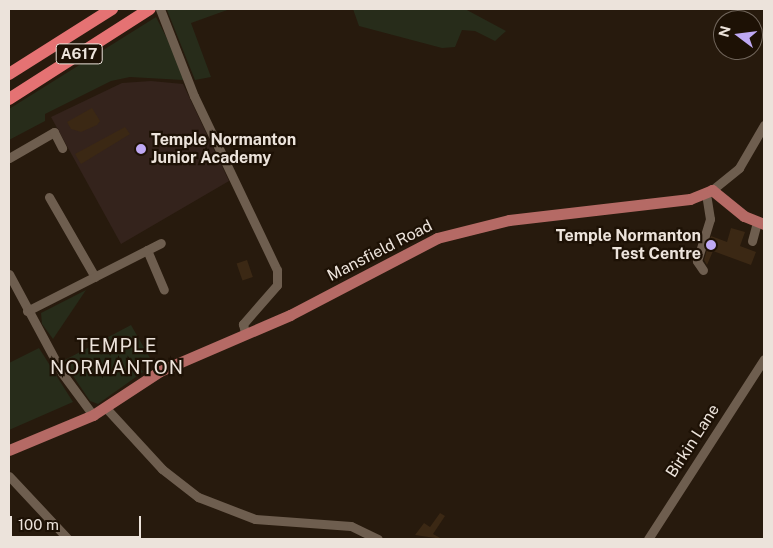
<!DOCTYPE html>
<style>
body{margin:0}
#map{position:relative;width:773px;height:548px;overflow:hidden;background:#271a0d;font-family:"Public Sans",sans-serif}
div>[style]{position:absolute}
.education>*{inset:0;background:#34231c}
.green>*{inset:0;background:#272c1a}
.building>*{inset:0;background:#3b2814;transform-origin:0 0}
.minor>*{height:9px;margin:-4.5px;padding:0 4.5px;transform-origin:4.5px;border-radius:4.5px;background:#6e5e4f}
.major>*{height:11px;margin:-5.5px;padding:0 5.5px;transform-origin:5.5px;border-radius:5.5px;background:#b56a65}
.highway>*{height:12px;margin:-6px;padding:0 6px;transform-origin:6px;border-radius:6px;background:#e57273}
.dots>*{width:14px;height:14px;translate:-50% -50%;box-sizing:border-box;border:2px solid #1d1105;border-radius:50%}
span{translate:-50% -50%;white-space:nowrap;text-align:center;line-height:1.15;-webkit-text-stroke:4.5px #1d1105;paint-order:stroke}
.shield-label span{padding:1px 4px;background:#1d1105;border:1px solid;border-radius:4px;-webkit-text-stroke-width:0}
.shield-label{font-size:15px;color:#ece3db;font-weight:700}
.poi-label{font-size:16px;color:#ece3db;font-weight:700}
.left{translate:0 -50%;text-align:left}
.right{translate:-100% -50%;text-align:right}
.street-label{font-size:16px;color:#ece3db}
.quarter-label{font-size:19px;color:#ece3db;letter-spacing:1px}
.frame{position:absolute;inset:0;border:10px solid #ece3db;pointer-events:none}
.north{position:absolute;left:713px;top:10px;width:50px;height:50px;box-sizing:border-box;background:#1d1105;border:1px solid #70655b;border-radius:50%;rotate:285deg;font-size:14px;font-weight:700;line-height:20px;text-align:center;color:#ece3db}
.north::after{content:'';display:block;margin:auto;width:18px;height:22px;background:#bfa9f4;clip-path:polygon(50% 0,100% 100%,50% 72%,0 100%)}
.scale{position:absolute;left:10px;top:516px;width:131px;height:22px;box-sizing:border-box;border:2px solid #ece3db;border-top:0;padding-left:6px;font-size:15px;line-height:18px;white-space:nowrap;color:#ece3db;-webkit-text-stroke:4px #1d1105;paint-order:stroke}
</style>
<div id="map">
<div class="education">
<i style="clip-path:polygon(151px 81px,183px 84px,229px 181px,121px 244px,51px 117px,122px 83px)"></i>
</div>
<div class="green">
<i style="clip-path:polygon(230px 9px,191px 23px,211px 77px,195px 80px,167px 10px)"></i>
<i style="clip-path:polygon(353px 9px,465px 9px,506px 31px,495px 41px,475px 31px,462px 30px,455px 47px,442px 48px,359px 26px)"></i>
<i style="clip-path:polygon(156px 17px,184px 72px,183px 80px,130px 77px,111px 81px,45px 114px,45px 121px,9px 140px,9px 109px)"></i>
<i style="clip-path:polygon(86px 290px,53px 339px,42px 324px,41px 313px)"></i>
<i style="clip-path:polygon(131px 325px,150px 358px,139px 366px,143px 372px,98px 404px,90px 401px,63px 361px)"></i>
<i style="clip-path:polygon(39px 348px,73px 402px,9px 430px,9px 363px)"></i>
</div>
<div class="building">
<i style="clip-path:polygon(92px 108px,100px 121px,97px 125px,81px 132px,71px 129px,67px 122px)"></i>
<i style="clip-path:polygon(125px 127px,130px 134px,81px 164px,75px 154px)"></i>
<i style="clip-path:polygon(731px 228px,745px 232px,740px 246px,756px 252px,751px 265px,713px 251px,707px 265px,704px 260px,711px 236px,727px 242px)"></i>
<i style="left:247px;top:260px;width:18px;height:11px;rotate:71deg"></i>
<i style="clip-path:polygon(440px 513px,445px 516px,433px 534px,442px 539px,415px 535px,424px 523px,430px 527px)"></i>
</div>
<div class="minor">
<i style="left:160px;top:9px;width:93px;rotate:68.7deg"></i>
<i style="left:194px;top:96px;width:193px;rotate:64.5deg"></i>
<i style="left:277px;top:270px;width:15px;rotate:90deg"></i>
<i style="left:277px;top:285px;width:52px;rotate:131.1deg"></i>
<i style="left:243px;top:324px;width:9px;rotate:77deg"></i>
<i style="left:9px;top:158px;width:52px;rotate:-30deg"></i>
<i style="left:54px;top:132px;width:18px;rotate:63deg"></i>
<i style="left:712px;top:190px;width:35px;rotate:-39deg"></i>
<i style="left:739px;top:168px;width:50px;rotate:-59.8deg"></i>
<i style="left:49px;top:197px;width:92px;rotate:60.1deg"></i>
<i style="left:752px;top:241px;width:20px;rotate:-75deg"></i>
<i style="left:147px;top:250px;width:43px;rotate:67deg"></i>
<i style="left:703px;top:270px;width:11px;rotate:-124deg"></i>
<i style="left:697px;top:261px;width:44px;rotate:-72.8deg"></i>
<i style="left:710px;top:219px;width:26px;rotate:-99deg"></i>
<i style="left:9px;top:274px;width:112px;rotate:61.8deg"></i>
<i style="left:62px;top:373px;width:52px;rotate:53.6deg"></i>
<i style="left:27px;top:311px;width:150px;rotate:-26.9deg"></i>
<i style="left:106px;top:408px;width:83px;rotate:47.4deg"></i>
<i style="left:162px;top:469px;width:46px;rotate:37.9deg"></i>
<i style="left:198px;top:497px;width:61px;rotate:21.1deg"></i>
<i style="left:255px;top:519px;width:96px;rotate:4.2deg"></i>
<i style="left:351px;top:526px;width:30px;rotate:26deg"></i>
<i style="left:9px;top:476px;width:86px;rotate:46.9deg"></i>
<i style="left:648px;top:539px;width:214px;rotate:-57.2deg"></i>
</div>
<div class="major">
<i style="left:9px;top:450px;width:91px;rotate:-22.6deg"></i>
<i style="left:93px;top:415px;width:80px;rotate:-33.3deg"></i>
<i style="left:160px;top:371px;width:142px;rotate:-23.3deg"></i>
<i style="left:290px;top:315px;width:166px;rotate:-27.6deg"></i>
<i style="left:437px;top:238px;width:74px;rotate:-14deg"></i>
<i style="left:509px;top:220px;width:182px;rotate:-6.6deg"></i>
<i style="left:690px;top:199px;width:24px;rotate:-22deg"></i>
<i style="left:712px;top:190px;width:41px;rotate:39.1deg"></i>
<i style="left:744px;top:216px;width:22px;rotate:22deg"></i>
</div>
<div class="highway">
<i style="left:9px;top:74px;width:122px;rotate:-32.3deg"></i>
<i style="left:9px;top:99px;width:167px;rotate:-32.6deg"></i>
</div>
<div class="dots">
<i style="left:141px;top:149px;background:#bfa9f4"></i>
<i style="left:711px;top:245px;background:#bfa9f4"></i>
</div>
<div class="shield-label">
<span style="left:79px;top:54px">A617</span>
</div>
<div class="poi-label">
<span class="left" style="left:151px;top:149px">Temple Normanton<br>Junior Academy</span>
<span class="right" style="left:701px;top:245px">Temple Normanton<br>Test Centre</span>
</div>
<div class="street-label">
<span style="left:380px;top:251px;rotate:-27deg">Mansfield Road</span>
<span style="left:693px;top:441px;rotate:-57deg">Birkin Lane</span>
</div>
<div class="quarter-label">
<span style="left:117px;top:357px">TEMPLE<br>NORMANTON</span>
</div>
<div class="frame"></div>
<div class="north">N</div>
<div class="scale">100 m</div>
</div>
